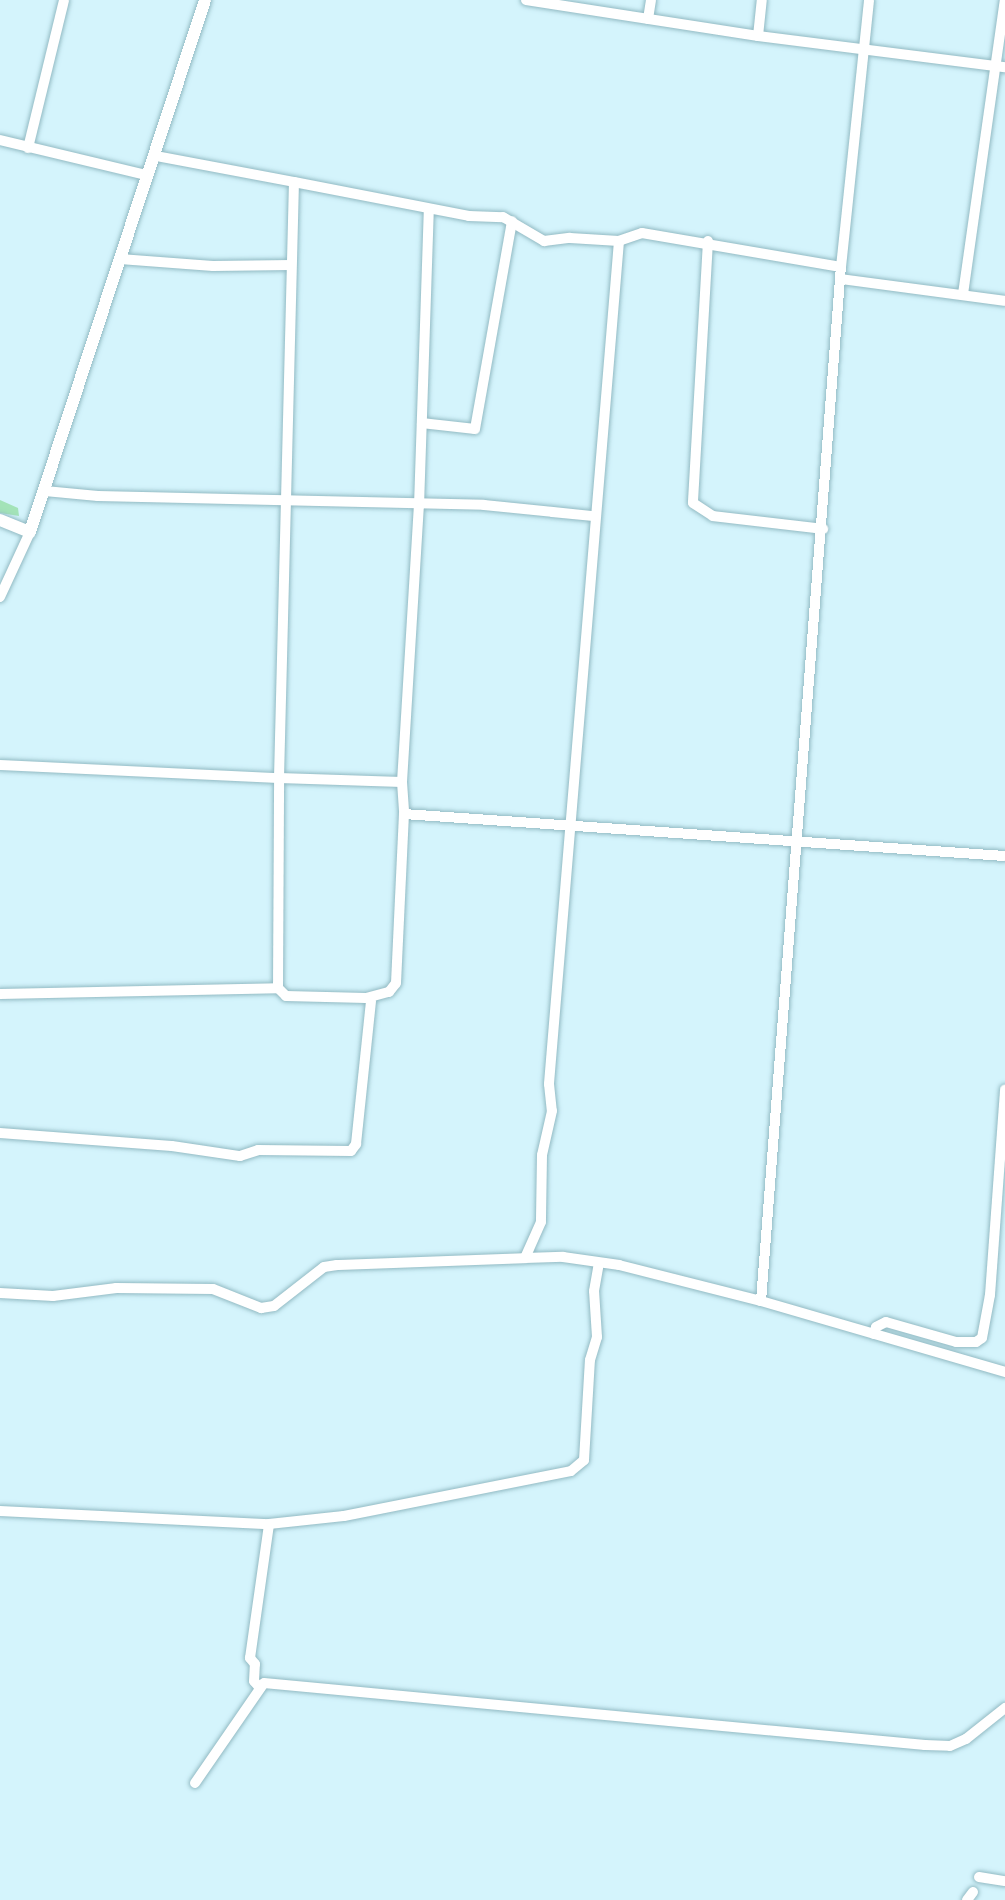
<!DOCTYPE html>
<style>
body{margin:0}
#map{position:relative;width:1005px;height:1900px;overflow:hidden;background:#d4f4fc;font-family:"Playfair Display",serif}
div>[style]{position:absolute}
.green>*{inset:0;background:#a3e3b8}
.roads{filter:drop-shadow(0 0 2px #92bac3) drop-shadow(0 0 2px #92bac3)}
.minor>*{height:10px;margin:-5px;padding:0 5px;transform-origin:5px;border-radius:5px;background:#fff}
.tertiary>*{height:12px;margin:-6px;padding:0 6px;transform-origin:6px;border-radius:6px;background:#fff}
span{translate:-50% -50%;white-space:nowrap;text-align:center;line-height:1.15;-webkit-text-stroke:6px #fff;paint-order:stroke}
</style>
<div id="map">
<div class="green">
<i style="clip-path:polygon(0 500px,18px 508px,19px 516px,0 513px)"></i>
</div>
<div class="roads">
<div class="minor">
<i style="left:526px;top:0;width:235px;rotate:8.8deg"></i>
<i style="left:758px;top:36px;width:249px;rotate:7.2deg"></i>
<i style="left:648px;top:19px;width:19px;rotate:-81deg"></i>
<i style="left:758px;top:36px;width:36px;rotate:-84deg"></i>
<i style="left:0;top:140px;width:150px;rotate:13.5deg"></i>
<i style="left:28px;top:148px;width:152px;rotate:-76.3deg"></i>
<i style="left:294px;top:182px;width:178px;rotate:11deg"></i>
<i style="left:469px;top:216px;width:34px;rotate:2deg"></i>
<i style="left:503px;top:217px;width:48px;rotate:30.3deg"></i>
<i style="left:544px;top:241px;width:26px;rotate:-7deg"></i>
<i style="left:570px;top:238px;width:49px;rotate:3.5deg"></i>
<i style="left:708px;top:241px;width:262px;rotate:93.3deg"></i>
<i style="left:693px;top:503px;width:24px;rotate:33deg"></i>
<i style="left:713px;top:516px;width:111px;rotate:6.7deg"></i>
<i style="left:120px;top:259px;width:93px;rotate:4.3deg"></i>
<i style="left:213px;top:266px;width:78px;rotate:-0.7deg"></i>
<i style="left:841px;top:267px;width:202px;rotate:-170.3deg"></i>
<i style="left:642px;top:233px;width:24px;rotate:161deg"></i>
<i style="left:619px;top:241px;width:846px;rotate:94.75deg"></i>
<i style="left:549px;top:1084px;width:27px;rotate:84deg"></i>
<i style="left:552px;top:1111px;width:45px;rotate:102.8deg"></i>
<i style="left:542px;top:1155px;width:67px;rotate:90.9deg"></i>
<i style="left:541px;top:1222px;width:39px;rotate:114deg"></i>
<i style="left:525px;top:1258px;width:38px;rotate:-2deg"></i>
<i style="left:563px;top:1257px;width:57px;rotate:8.1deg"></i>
<i style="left:619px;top:1265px;width:146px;rotate:14.2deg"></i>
<i style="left:761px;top:1301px;width:254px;rotate:16.2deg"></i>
<i style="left:841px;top:279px;width:165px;rotate:7.6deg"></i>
<i style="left:963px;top:294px;width:297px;rotate:-81.9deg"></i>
<i style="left:422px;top:423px;width:53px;rotate:6.5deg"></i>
<i style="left:475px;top:429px;width:211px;rotate:-79.9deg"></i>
<i style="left:45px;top:491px;width:53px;rotate:5.4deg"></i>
<i style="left:98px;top:496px;width:386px;rotate:1.3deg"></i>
<i style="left:484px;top:505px;width:110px;rotate:5.8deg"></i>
<i style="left:0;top:597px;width:72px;rotate:-65.2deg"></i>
<i style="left:0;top:765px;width:279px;rotate:2.7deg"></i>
<i style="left:279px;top:778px;width:596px;rotate:-88.56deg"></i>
<i style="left:294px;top:182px;width:140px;rotate:-169.3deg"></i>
<i style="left:402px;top:782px;width:277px;rotate:-86.5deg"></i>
<i style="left:419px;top:506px;width:297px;rotate:-88.1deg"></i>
<i style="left:278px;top:988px;width:11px;rotate:45deg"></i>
<i style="left:286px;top:996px;width:80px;rotate:1.4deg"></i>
<i style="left:366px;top:998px;width:24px;rotate:-15deg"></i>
<i style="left:389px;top:992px;width:11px;rotate:-52deg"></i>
<i style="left:396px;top:983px;width:169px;rotate:-87.3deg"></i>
<i style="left:0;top:994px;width:278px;rotate:-1.2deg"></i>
<i style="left:278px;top:988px;width:210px;rotate:-89.7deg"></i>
<i style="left:279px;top:778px;width:123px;rotate:1.9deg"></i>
<i style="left:402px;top:782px;width:32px;rotate:86deg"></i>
<i style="left:404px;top:814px;width:602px;rotate:4deg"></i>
<i style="left:0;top:1133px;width:172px;rotate:4.3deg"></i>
<i style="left:172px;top:1146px;width:69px;rotate:8.4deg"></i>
<i style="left:240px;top:1156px;width:19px;rotate:-18deg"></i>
<i style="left:258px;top:1150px;width:93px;rotate:0.6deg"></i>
<i style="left:351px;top:1151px;width:9px;rotate:-54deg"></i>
<i style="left:356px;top:1144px;width:144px;rotate:-84deg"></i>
<i style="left:0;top:1293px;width:53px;rotate:3.2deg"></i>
<i style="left:53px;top:1296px;width:64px;rotate:-7.2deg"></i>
<i style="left:116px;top:1288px;width:97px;rotate:0.6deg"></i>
<i style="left:213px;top:1289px;width:52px;rotate:21.6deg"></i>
<i style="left:261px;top:1308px;width:13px;rotate:-9deg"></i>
<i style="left:274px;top:1306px;width:63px;rotate:-38deg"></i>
<i style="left:324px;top:1267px;width:13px;rotate:-9deg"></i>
<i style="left:337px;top:1265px;width:188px;rotate:-2.1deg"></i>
<i style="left:761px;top:1301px;width:1037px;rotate:-85.58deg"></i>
<i style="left:841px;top:267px;width:268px;rotate:-84deg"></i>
<i style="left:874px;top:1334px;width:7px;rotate:-74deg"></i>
<i style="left:876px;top:1327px;width:11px;rotate:-27deg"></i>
<i style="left:886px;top:1322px;width:73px;rotate:15.9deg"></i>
<i style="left:956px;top:1342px;width:20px"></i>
<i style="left:976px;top:1342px;width:7px;rotate:-34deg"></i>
<i style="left:982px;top:1338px;width:44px;rotate:-79.5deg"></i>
<i style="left:990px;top:1295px;width:206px;rotate:-85.8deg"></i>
<i style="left:0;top:1511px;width:269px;rotate:2.8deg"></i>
<i style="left:269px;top:1524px;width:75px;rotate:-6.1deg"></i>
<i style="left:344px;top:1516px;width:231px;rotate:-11.2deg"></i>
<i style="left:571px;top:1471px;width:17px;rotate:-40deg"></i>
<i style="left:584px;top:1460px;width:100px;rotate:-86.6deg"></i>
<i style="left:590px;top:1360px;width:24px;rotate:-73deg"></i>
<i style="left:597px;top:1337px;width:46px;rotate:-93.7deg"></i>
<i style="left:594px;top:1291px;width:28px;rotate:-80deg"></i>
<i style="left:260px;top:1688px;width:9px;rotate:-131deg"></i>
<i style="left:254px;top:1681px;width:17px;rotate:-87deg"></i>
<i style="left:255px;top:1664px;width:8px;rotate:-130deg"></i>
<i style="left:250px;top:1658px;width:135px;rotate:-81.9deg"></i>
<i style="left:195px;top:1783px;width:121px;rotate:-55.4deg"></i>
<i style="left:264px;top:1683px;width:664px;rotate:5.36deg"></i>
<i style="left:925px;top:1745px;width:25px;rotate:2deg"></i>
<i style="left:950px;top:1746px;width:17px;rotate:-24deg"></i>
<i style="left:966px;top:1739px;width:50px;rotate:-38.5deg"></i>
<i style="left:979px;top:1877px;width:26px;rotate:9deg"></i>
<i style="left:967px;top:1900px;width:10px;rotate:-53deg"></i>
</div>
<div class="tertiary">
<i style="left:0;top:520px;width:32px;rotate:22deg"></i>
<i style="left:30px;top:532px;width:560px;rotate:-71.79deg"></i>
</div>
</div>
</div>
